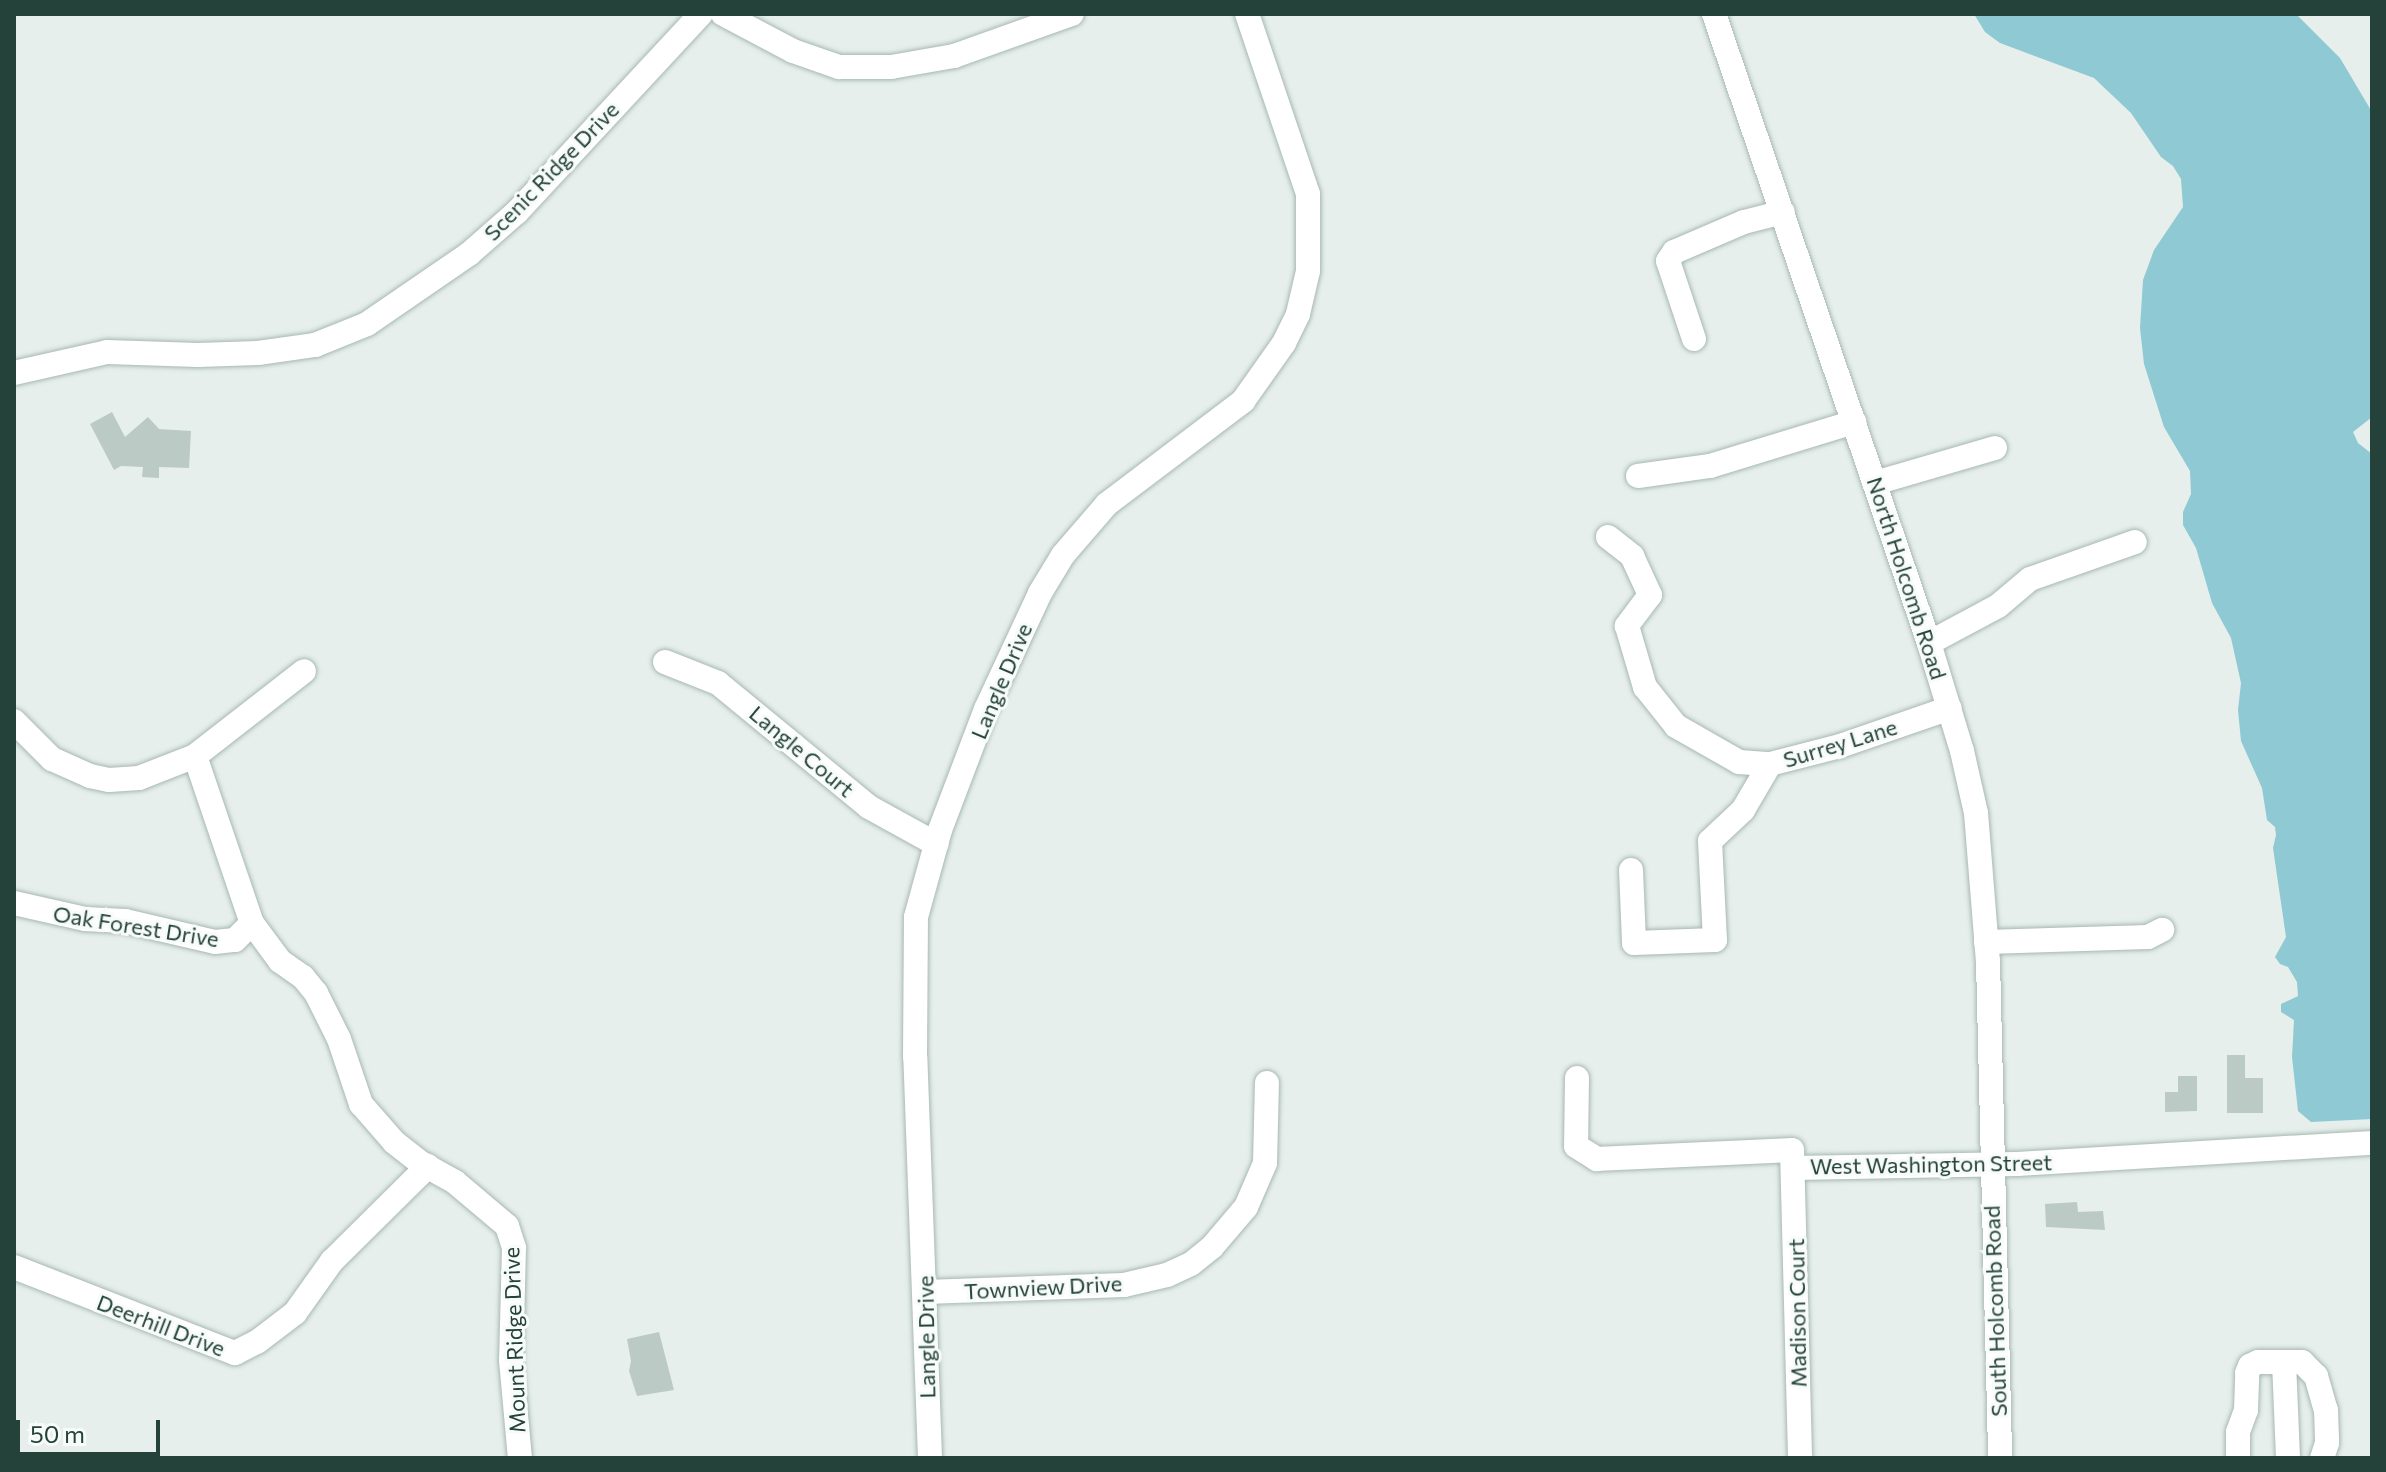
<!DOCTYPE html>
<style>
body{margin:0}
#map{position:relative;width:2386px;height:1472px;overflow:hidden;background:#e6efeb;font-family:Commissioner,sans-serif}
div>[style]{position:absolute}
.water>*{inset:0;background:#8ec9d4}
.building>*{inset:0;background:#bbcac4}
.roads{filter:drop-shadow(0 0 2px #a8b8b2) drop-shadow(0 0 2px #a8b8b2)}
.minor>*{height:24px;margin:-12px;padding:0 12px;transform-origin:12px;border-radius:12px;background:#fff}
span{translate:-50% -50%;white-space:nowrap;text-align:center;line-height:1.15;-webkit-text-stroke:6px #f7fbf9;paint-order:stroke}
.street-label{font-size:22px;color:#24423a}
.frame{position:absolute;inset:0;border:16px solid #24423a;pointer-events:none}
.scale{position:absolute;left:16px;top:1420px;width:144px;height:36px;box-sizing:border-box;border:4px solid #24423a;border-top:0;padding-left:10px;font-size:24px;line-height:28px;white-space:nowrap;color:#24423a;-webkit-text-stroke:6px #f7fbf9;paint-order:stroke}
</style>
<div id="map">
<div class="water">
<i style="clip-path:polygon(1974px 14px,2296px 14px,2340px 58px,2372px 112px,2372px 417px,2353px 432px,2358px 443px,2372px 454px,2372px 1119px,2311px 1122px,2298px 1111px,2292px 1057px,2294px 1020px,2281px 1012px,2281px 1004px,2298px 996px,2297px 982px,2288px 967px,2280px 964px,2275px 957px,2286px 937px,2273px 848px,2276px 835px,2275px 827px,2267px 820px,2262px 788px,2241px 741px,2238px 710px,2241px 683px,2231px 638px,2212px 603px,2196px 548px,2183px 525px,2183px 512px,2191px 494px,2190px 471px,2164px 427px,2144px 364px,2140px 328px,2143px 280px,2154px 250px,2183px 207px,2181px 179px,2173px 166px,2161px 157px,2131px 113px,2094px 78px,2000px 43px,1985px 32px)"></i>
</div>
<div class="building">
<i style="clip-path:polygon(112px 412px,125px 437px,148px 417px,159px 429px,191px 431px,189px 468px,159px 467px,159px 478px,142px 477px,143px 467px,121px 466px,114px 470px,90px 424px)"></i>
<i style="clip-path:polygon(2227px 1055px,2245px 1055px,2245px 1078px,2263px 1078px,2263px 1113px,2227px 1113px)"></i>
<i style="clip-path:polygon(2178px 1076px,2197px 1076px,2197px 1111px,2165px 1112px,2165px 1092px,2178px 1092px)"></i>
<i style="clip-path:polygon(2077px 1202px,2078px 1212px,2103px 1211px,2105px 1230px,2046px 1227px,2045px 1204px)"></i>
<i style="clip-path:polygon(659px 1332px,674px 1390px,637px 1396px,629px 1371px,631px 1361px,627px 1339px)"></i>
</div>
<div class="roads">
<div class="minor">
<i style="left:723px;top:14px;width:79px;rotate:27.9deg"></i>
<i style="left:793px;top:51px;width:49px;rotate:19.2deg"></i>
<i style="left:839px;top:67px;width:52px"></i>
<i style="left:891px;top:67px;width:64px;rotate:-9.9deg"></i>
<i style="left:954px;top:56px;width:125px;rotate:-19.6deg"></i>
<i style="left:1714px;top:14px;width:665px;rotate:71.13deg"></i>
<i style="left:1929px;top:643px;width:113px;rotate:73deg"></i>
<i style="left:1962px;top:751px;width:64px;rotate:77.3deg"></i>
<i style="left:1976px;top:813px;width:148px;rotate:85.4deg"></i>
<i style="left:1988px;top:961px;width:497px;rotate:88.6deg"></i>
<i style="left:1694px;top:339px;width:82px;rotate:-108.4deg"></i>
<i style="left:1668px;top:261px;width:11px;rotate:-56deg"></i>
<i style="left:1674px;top:252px;width:76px;rotate:-23.2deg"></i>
<i style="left:1744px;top:222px;width:40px;rotate:-14.4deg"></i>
<i style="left:14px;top:373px;width:95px;rotate:-12.7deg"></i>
<i style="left:107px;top:352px;width:91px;rotate:1.9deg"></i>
<i style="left:198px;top:355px;width:60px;rotate:-1.9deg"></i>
<i style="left:258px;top:353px;width:58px;rotate:-8deg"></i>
<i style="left:315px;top:345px;width:56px;rotate:-22deg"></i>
<i style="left:367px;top:324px;width:124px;rotate:-34.5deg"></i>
<i style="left:469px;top:254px;width:64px;rotate:-41.2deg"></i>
<i style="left:517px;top:212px;width:270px;rotate:-47.1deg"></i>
<i style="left:1638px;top:476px;width:73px;rotate:-7.9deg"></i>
<i style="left:1710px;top:466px;width:151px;rotate:-17deg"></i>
<i style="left:1875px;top:483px;width:125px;rotate:-16.3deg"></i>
<i style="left:1608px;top:537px;width:31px;rotate:38deg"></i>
<i style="left:1632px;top:556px;width:43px;rotate:65.2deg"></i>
<i style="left:1650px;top:595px;width:39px;rotate:127deg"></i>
<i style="left:1627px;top:626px;width:64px;rotate:73.6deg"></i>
<i style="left:1645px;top:687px;width:50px;rotate:51.5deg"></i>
<i style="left:1676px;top:726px;width:73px;rotate:29.7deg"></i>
<i style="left:1739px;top:762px;width:31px;rotate:4deg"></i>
<i style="left:1770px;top:764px;width:72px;rotate:-14.4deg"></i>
<i style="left:1840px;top:746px;width:116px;rotate:-19.1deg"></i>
<i style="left:1929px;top:643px;width:78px;rotate:-28.2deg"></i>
<i style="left:1998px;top:606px;width:42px;rotate:-40.2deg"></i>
<i style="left:2030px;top:579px;width:111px;rotate:-19.4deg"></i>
<i style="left:665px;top:662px;width:57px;rotate:21.6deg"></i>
<i style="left:718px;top:683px;width:195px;rotate:39.4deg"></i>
<i style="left:869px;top:807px;width:77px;rotate:28.9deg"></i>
<i style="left:14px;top:721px;width:54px;rotate:45deg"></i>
<i style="left:52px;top:759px;width:42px;rotate:24.1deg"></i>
<i style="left:90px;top:776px;width:19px;rotate:12deg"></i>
<i style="left:109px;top:780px;width:30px;rotate:-4deg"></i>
<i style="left:139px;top:778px;width:60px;rotate:-21.4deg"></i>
<i style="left:195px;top:756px;width:138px;rotate:-37.9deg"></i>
<i style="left:195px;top:756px;width:176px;rotate:71.2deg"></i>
<i style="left:252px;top:923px;width:47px;rotate:53.6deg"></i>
<i style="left:280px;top:961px;width:28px;rotate:35deg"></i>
<i style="left:303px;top:977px;width:21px;rotate:51deg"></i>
<i style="left:316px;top:993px;width:51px;rotate:63.4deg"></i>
<i style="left:339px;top:1039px;width:69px;rotate:71.3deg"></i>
<i style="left:361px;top:1104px;width:50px;rotate:49deg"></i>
<i style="left:394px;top:1142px;width:34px;rotate:38deg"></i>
<i style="left:421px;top:1163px;width:39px;rotate:29deg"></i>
<i style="left:455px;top:1182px;width:68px;rotate:40.2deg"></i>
<i style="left:507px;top:1226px;width:23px;rotate:72deg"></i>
<i style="left:514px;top:1248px;width:112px;rotate:91.5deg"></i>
<i style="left:511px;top:1360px;width:98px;rotate:84.8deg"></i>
<i style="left:1631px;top:870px;width:73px;rotate:87.6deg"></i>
<i style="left:1634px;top:943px;width:81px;rotate:-2.1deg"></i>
<i style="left:1715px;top:940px;width:99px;rotate:-92.9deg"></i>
<i style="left:1710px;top:841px;width:45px;rotate:-43.2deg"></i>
<i style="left:1743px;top:810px;width:53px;rotate:-59.6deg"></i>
<i style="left:14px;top:903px;width:73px;rotate:12.7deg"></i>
<i style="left:85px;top:919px;width:40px;rotate:2.9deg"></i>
<i style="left:125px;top:921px;width:92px;rotate:13.1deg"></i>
<i style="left:215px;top:942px;width:20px;rotate:-6deg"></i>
<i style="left:235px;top:940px;width:24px;rotate:-45deg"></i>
<i style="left:1986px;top:942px;width:162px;rotate:-1.8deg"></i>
<i style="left:2148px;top:937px;width:16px;rotate:-27deg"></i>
<i style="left:1577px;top:1078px;width:68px;rotate:90.8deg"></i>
<i style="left:1576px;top:1146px;width:25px;rotate:32deg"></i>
<i style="left:1597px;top:1159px;width:195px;rotate:-2.6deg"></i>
<i style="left:1792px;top:1150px;width:308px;rotate:88.5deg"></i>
<i style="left:1794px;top:1168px;width:223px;rotate:-1deg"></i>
<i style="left:2017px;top:1164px;width:356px;rotate:-3.4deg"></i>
<i style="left:14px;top:1267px;width:237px;rotate:21.3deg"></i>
<i style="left:235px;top:1353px;width:25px;rotate:-27deg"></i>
<i style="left:257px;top:1342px;width:48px;rotate:-37.3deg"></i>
<i style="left:295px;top:1313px;width:64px;rotate:-54.6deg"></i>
<i style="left:332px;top:1261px;width:135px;rotate:-44.7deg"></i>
<i style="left:925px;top:1292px;width:199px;rotate:-2deg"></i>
<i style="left:1124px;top:1285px;width:44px;rotate:-13.1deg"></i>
<i style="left:1167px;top:1275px;width:26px;rotate:-25deg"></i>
<i style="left:1191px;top:1264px;width:27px;rotate:-39deg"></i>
<i style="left:1212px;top:1247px;width:52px;rotate:-49.6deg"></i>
<i style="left:1246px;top:1207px;width:48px;rotate:-66.6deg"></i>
<i style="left:1265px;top:1163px;width:80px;rotate:-88.6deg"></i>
<i style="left:2284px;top:1362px;width:96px;rotate:87.6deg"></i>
<i style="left:930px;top:1458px;width:401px;rotate:-92.1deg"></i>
<i style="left:915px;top:1057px;width:140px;rotate:-89.6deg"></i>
<i style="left:916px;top:917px;width:90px;rotate:-74.6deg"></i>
<i style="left:940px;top:830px;width:129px;rotate:-69.2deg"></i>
<i style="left:986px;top:709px;width:128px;rotate:-65deg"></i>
<i style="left:1040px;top:593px;width:44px;rotate:-58.8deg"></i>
<i style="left:1063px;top:555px;width:67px;rotate:-49.2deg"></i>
<i style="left:1107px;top:504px;width:171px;rotate:-37.1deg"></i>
<i style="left:1243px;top:401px;width:71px;rotate:-54.7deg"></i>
<i style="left:1284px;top:343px;width:32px;rotate:-64deg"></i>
<i style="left:1298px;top:314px;width:44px;rotate:-76.9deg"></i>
<i style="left:1308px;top:271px;width:77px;rotate:-90deg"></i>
<i style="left:1308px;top:194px;width:190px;rotate:-108.7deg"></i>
<i style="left:2238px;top:1458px;width:26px;rotate:-90deg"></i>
<i style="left:2238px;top:1432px;width:23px;rotate:-70deg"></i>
<i style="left:2246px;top:1410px;width:37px;rotate:-88deg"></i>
<i style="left:2247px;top:1373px;width:8px;rotate:-67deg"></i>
<i style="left:2250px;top:1366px;width:9px;rotate:-27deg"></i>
<i style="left:2258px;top:1362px;width:44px"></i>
<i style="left:2302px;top:1362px;width:20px;rotate:45deg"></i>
<i style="left:2316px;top:1376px;width:35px;rotate:74deg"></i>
<i style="left:2326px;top:1410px;width:33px;rotate:88deg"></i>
<i style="left:2327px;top:1443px;width:16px;rotate:108deg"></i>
</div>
</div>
<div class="street-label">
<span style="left:551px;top:171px;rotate:-46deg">Scenic Ridge Drive</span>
<span style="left:1907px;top:578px;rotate:72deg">North Holcomb Road</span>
<span style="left:1001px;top:681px;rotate:-67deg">Langle Drive</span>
<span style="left:1840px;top:743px;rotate:-17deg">Surrey Lane</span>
<span style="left:802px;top:751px;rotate:40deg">Langle Court</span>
<span style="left:136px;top:926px;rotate:9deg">Oak Forest Drive</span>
<span style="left:1931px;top:1164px;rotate:-1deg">West Washington Street</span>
<span style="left:1043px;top:1287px;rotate:-3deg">Townview Drive</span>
<span style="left:1995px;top:1311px;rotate:-92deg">South Holcomb Road</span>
<span style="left:1797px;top:1313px;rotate:-91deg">Madison Court</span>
<span style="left:161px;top:1325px;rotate:21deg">Deerhill Drive</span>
<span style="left:926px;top:1337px;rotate:-91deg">Langle Drive</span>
<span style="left:514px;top:1340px;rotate:-92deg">Mount Ridge Drive</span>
</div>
<div class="frame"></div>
<div class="scale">50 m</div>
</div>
